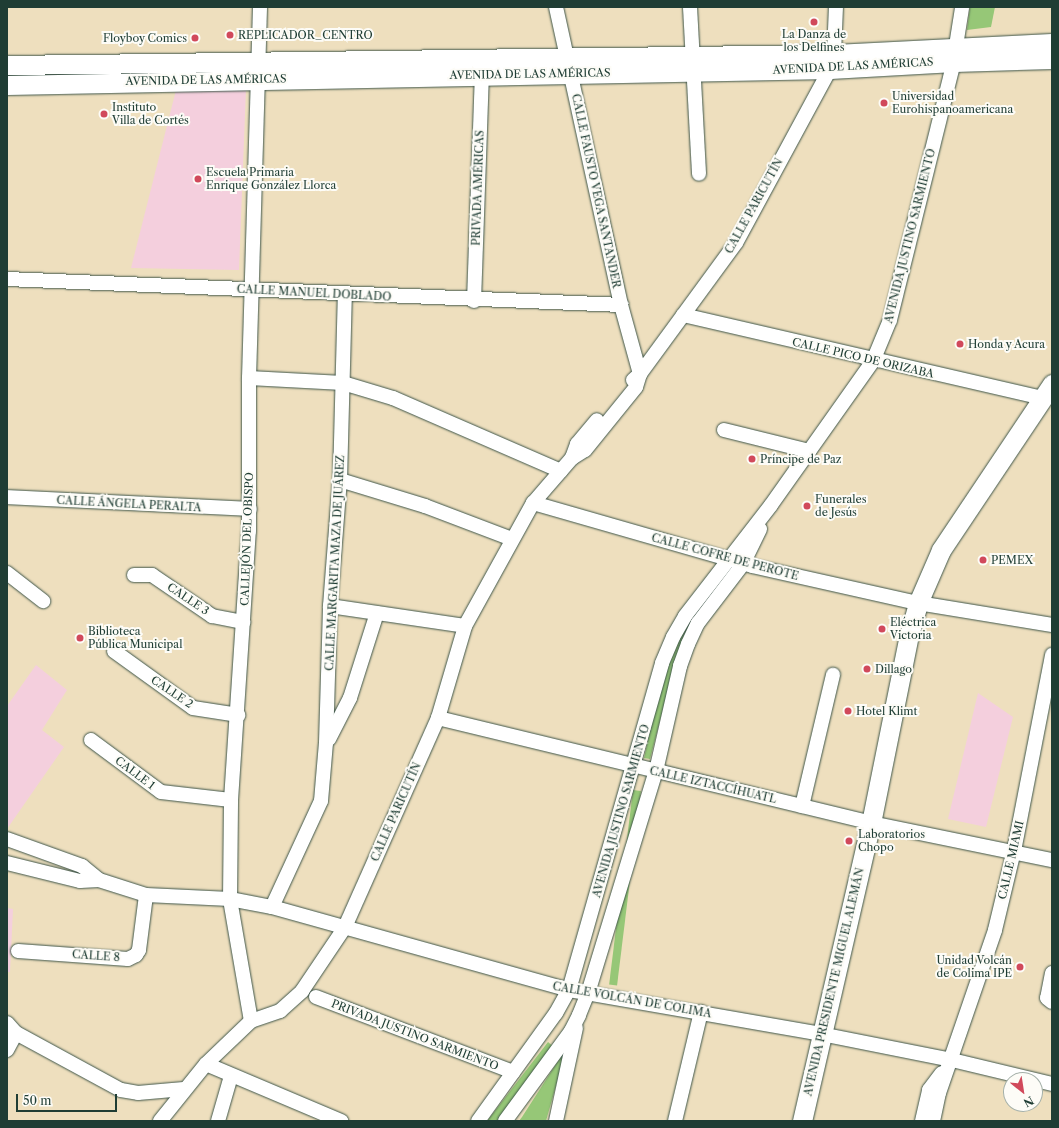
<!DOCTYPE html>
<meta charset="utf-8">
<style>
body{margin:0}
#map{position:relative;width:1059px;height:1128px;overflow:hidden;background:#eedfbe;font-family:"Libre Caslon Text",serif}
div>[style]{position:absolute}
.built>*{inset:0;background:#f4cfdd}
.green>*{inset:0;background:#96c777;transform-origin:0 0}
.roads{filter:drop-shadow(0 0 1px #3e5549) drop-shadow(0 0 1px #3e5549)}
.street>*{height:14px;margin:-7px;padding:0 7px;transform-origin:7px;border-radius:7px;background:#fff}
.secondary>*{height:19px;margin:-9.5px;padding:0 9.5px;transform-origin:9.5px;border-radius:9.5px;background:#fff}
.dots>*{width:11px;height:11px;translate:-50% -50%;box-sizing:border-box;border:2px solid #fdfcf7;border-radius:50%}
span{translate:-50% -50%;white-space:nowrap;text-align:center;line-height:1.15;-webkit-text-stroke:4px #fdfcf7;paint-order:stroke}
.poi-label{font-size:11px;color:#1f3d34}
.left{translate:0 -50%;text-align:left}
.right{translate:-100% -50%;text-align:right}
.street-label{font-size:11px;color:#1f3d34}
.frame{position:absolute;inset:0;border:8px solid #1f3d34;pointer-events:none}
.north{position:absolute;left:1003px;top:1072px;width:40px;height:40px;box-sizing:border-box;background:#fdfcf7;border:1px solid #a4b0a9;border-radius:50%;rotate:150deg;font-size:11px;font-weight:700;line-height:16px;text-align:center;color:#1f3d34}
.north::after{content:'';display:block;margin:auto;width:14px;height:18px;background:#d1495b;clip-path:polygon(50% 0,100% 100%,50% 72%,0 100%)}
.scale{position:absolute;left:16px;top:1094px;width:101px;height:18px;box-sizing:border-box;border:2px solid #1f3d34;border-top:0;padding-left:5px;font-size:12px;line-height:14px;white-space:nowrap;color:#1f3d34;-webkit-text-stroke:3px #fdfcf7;paint-order:stroke}
</style>
<div id="map">
<div class="built">
<i style="clip-path:polygon(246px 88px,239px 270px,131px 268px,176px 90px)"></i>
<i style="clip-path:polygon(36px 665px,67px 690px,42px 730px,64px 747px,7px 829px,7px 706px)"></i>
<i style="clip-path:polygon(978px 693px,1013px 717px,986px 827px,948px 819px)"></i>
<i style="clip-path:polygon(7px 908px,13px 909px,10px 972px,7px 972px)"></i>
</div>
<div class="green">
<i style="clip-path:polygon(970px 7px,995px 7px,991px 27px,967px 30px)"></i>
<i style="clip-path:polygon(721px 575px,725px 576px,674px 667px,650px 759px,644px 758px,665px 663px,676px 634px)"></i>
<i style="left:633px;top:790px;width:8px;height:196px;rotate:7deg"></i>
<i style="clip-path:polygon(548px 1042px,554px 1047px,499px 1121px,487px 1121px)"></i>
<i style="clip-path:polygon(567px 1047px,546px 1121px,519px 1121px,522px 1117px)"></i>
</div>
<div class="roads">
<div class="street">
<i style="left:556px;top:7px;width:305px;rotate:77.7deg"></i>
<i style="left:621px;top:305px;width:72px;rotate:74.6deg"></i>
<i style="left:690px;top:7px;width:167px;rotate:86.9deg"></i>
<i style="left:956px;top:46px;width:39px;rotate:-81deg"></i>
<i style="left:7px;top:279px;width:615px;rotate:2.42deg"></i>
<i style="left:474px;top:301px;width:226px;rotate:-88deg"></i>
<i style="left:683px;top:315px;width:368px;rotate:13deg"></i>
<i style="left:249px;top:378px;width:94px;rotate:3deg"></i>
<i style="left:343px;top:383px;width:52px;rotate:16.7deg"></i>
<i style="left:393px;top:398px;width:183px;rotate:23.5deg"></i>
<i style="left:633px;top:380px;width:9px;rotate:-41deg"></i>
<i style="left:640px;top:374px;width:162px;rotate:-53.8deg"></i>
<i style="left:736px;top:243px;width:198px;rotate:-61.6deg"></i>
<i style="left:830px;top:69px;width:16px;rotate:-75deg"></i>
<i style="left:834px;top:54px;width:47px;rotate:-87.6deg"></i>
<i style="left:724px;top:430px;width:88px;rotate:13.9deg"></i>
<i style="left:572px;top:458px;width:15px;rotate:-70deg"></i>
<i style="left:577px;top:444px;width:31px;rotate:-50deg"></i>
<i style="left:340px;top:480px;width:89px;rotate:17deg"></i>
<i style="left:425px;top:506px;width:93px;rotate:20.8deg"></i>
<i style="left:7px;top:497px;width:243px;rotate:2.8deg"></i>
<i style="left:533px;top:503px;width:228px;rotate:16deg"></i>
<i style="left:752px;top:566px;width:170px;rotate:12.6deg"></i>
<i style="left:918px;top:603px;width:136px;rotate:9.3deg"></i>
<i style="left:7px;top:573px;width:46px;rotate:37.9deg"></i>
<i style="left:134px;top:575px;width:18px"></i>
<i style="left:152px;top:575px;width:73px;rotate:34.3deg"></i>
<i style="left:212px;top:616px;width:32px;rotate:11deg"></i>
<i style="left:330px;top:606px;width:136px;rotate:8.4deg"></i>
<i style="left:114px;top:651px;width:97px;rotate:35.8deg"></i>
<i style="left:193px;top:708px;width:46px;rotate:8.8deg"></i>
<i style="left:438px;top:718px;width:446px;rotate:13.6deg"></i>
<i style="left:871px;top:823px;width:185px;rotate:11.6deg"></i>
<i style="left:329px;top:739px;width:46px;rotate:-62.9deg"></i>
<i style="left:350px;top:698px;width:89px;rotate:-72.4deg"></i>
<i style="left:91px;top:740px;width:87px;rotate:36.6deg"></i>
<i style="left:161px;top:792px;width:70px;rotate:6.5deg"></i>
<i style="left:802px;top:806px;width:135px;rotate:-76.7deg"></i>
<i style="left:7px;top:839px;width:80px;rotate:19.8deg"></i>
<i style="left:82px;top:866px;width:22px;rotate:39deg"></i>
<i style="left:7px;top:863px;width:75px;rotate:13.9deg"></i>
<i style="left:80px;top:881px;width:19px;rotate:-3deg"></i>
<i style="left:99px;top:880px;width:49px;rotate:17.7deg"></i>
<i style="left:146px;top:895px;width:84px;rotate:2.7deg"></i>
<i style="left:230px;top:899px;width:43px;rotate:10.8deg"></i>
<i style="left:272px;top:907px;width:308px;rotate:15.6deg"></i>
<i style="left:569px;top:990px;width:256px;rotate:9.9deg"></i>
<i style="left:821px;top:1034px;width:134px;rotate:11.2deg"></i>
<i style="left:952px;top:1060px;width:103px;rotate:13.5deg"></i>
<i style="left:272px;top:907px;width:117px;rotate:-65.2deg"></i>
<i style="left:321px;top:801px;width:58px;rotate:-85.1deg"></i>
<i style="left:326px;top:743px;width:137px;rotate:-88.3deg"></i>
<i style="left:330px;top:606px;width:126px;rotate:-85.5deg"></i>
<i style="left:340px;top:480px;width:185px;rotate:-88.5deg"></i>
<i style="left:18px;top:951px;width:110px;rotate:4.2deg"></i>
<i style="left:128px;top:959px;width:9px;rotate:-27deg"></i>
<i style="left:136px;top:955px;width:6px;rotate:-59deg"></i>
<i style="left:139px;top:950px;width:55px;rotate:-82.7deg"></i>
<i style="left:1052px;top:973px;width:25px;rotate:101deg"></i>
<i style="left:1047px;top:998px;width:6px;rotate:39deg"></i>
<i style="left:316px;top:997px;width:211px;rotate:20.8deg"></i>
<i style="left:251px;top:1021px;width:124px;rotate:-99.8deg"></i>
<i style="left:230px;top:899px;width:99px;rotate:-89.4deg"></i>
<i style="left:231px;top:800px;width:270px;rotate:-86.2deg"></i>
<i style="left:249px;top:531px;width:153px;rotate:-90deg"></i>
<i style="left:249px;top:378px;width:371px;rotate:-88.3deg"></i>
<i style="left:7px;top:1023px;width:13px;rotate:48deg"></i>
<i style="left:16px;top:1033px;width:119px;rotate:28.5deg"></i>
<i style="left:121px;top:1090px;width:17px;rotate:10deg"></i>
<i style="left:138px;top:1093px;width:46px;rotate:-5deg"></i>
<i style="left:7px;top:1050px;width:19px;rotate:-62deg"></i>
<i style="left:206px;top:1064px;width:147px;rotate:22.9deg"></i>
<i style="left:160px;top:1121px;width:73px;rotate:-51.1deg"></i>
<i style="left:206px;top:1064px;width:62px;rotate:-43.7deg"></i>
<i style="left:251px;top:1021px;width:31px;rotate:-19deg"></i>
<i style="left:280px;top:1011px;width:30px;rotate:-42deg"></i>
<i style="left:302px;top:991px;width:77px;rotate:-56.1deg"></i>
<i style="left:345px;top:927px;width:229px;rotate:-66deg"></i>
<i style="left:438px;top:718px;width:96px;rotate:-73.6deg"></i>
<i style="left:465px;top:626px;width:141px;rotate:-61.1deg"></i>
<i style="left:533px;top:503px;width:60px;rotate:-49.1deg"></i>
<i style="left:572px;top:458px;width:15px;rotate:-32deg"></i>
<i style="left:585px;top:450px;width:81px;rotate:-51deg"></i>
<i style="left:636px;top:387px;width:14px;rotate:-73deg"></i>
<i style="left:218px;top:1121px;width:47px;rotate:-73.9deg"></i>
<i style="left:478px;top:1121px;width:133px;rotate:-54.2deg"></i>
<i style="left:556px;top:1013px;width:26px;rotate:-61deg"></i>
<i style="left:569px;top:990px;width:340px;rotate:-74.1deg"></i>
<i style="left:662px;top:663px;width:28px;rotate:-67deg"></i>
<i style="left:673px;top:637px;width:24px;rotate:-60deg"></i>
<i style="left:685px;top:616px;width:140px;rotate:-52.2deg"></i>
<i style="left:771px;top:505px;width:176px;rotate:-54.7deg"></i>
<i style="left:873px;top:361px;width:44px;rotate:-67.5deg"></i>
<i style="left:890px;top:320px;width:266px;rotate:-76.1deg"></i>
<i style="left:505px;top:1121px;width:112px;rotate:-53.7deg"></i>
<i style="left:571px;top:1031px;width:18px;rotate:-63deg"></i>
<i style="left:579px;top:1015px;width:24px;rotate:-68deg"></i>
<i style="left:588px;top:993px;width:232px;rotate:-73deg"></i>
<i style="left:656px;top:771px;width:108px;rotate:-77.1deg"></i>
<i style="left:680px;top:666px;width:23px;rotate:-70deg"></i>
<i style="left:688px;top:644px;width:23px;rotate:-65deg"></i>
<i style="left:698px;top:623px;width:74px;rotate:-52.7deg"></i>
<i style="left:743px;top:564px;width:39px;rotate:-64deg"></i>
<i style="left:556px;top:1121px;width:95px;rotate:-77.9deg"></i>
<i style="left:675px;top:1121px;width:112px;rotate:-76.6deg"></i>
<i style="left:922px;top:1121px;width:32px;rotate:-77deg"></i>
<i style="left:929px;top:1090px;width:21px;rotate:-53deg"></i>
<i style="left:933px;top:1121px;width:29px;rotate:-78deg"></i>
<i style="left:939px;top:1093px;width:172px;rotate:-71deg"></i>
<i style="left:995px;top:930px;width:81px;rotate:-76.5deg"></i>
<i style="left:1014px;top:851px;width:200px;rotate:-79deg"></i>
</div>
<div class="secondary">
<i style="left:7px;top:65px;width:827px;rotate:-0.76deg"></i>
<i style="left:834px;top:54px;width:218px;rotate:-2.9deg"></i>
<i style="left:7px;top:85px;width:823px;rotate:-1.11deg"></i>
<i style="left:830px;top:69px;width:124px;rotate:-3.2deg"></i>
<i style="left:954px;top:62px;width:98px;rotate:-1.8deg"></i>
<i style="left:802px;top:1121px;width:306px;rotate:-77deg"></i>
<i style="left:871px;top:823px;width:192px;rotate:-78.6deg"></i>
<i style="left:909px;top:635px;width:33px;rotate:-74deg"></i>
<i style="left:918px;top:603px;width:58px;rotate:-66.5deg"></i>
<i style="left:941px;top:550px;width:200px;rotate:-56.2deg"></i>
</div>
</div>
<div class="dots">
<i style="left:814px;top:22px;background:#d1495b"></i>
<i style="left:230px;top:35px;background:#d1495b"></i>
<i style="left:195px;top:38px;background:#d1495b"></i>
<i style="left:884px;top:103px;background:#d1495b"></i>
<i style="left:104px;top:114px;background:#d1495b"></i>
<i style="left:198px;top:179px;background:#d1495b"></i>
<i style="left:960px;top:344px;background:#d1495b"></i>
<i style="left:752px;top:459px;background:#d1495b"></i>
<i style="left:807px;top:506px;background:#d1495b"></i>
<i style="left:983px;top:560px;background:#d1495b"></i>
<i style="left:882px;top:629px;background:#d1495b"></i>
<i style="left:80px;top:638px;background:#d1495b"></i>
<i style="left:867px;top:669px;background:#d1495b"></i>
<i style="left:848px;top:711px;background:#d1495b"></i>
<i style="left:849px;top:841px;background:#d1495b"></i>
<i style="left:1020px;top:967px;background:#d1495b"></i>
</div>
<div class="poi-label">
<span class="left" style="left:238px;top:35px">REPLICADOR_CENTRO</span>
<span style="left:814px;top:41px">La Danza de<br>los Delfines</span>
<span class="right" style="left:187px;top:38px">Floyboy Comics</span>
<span class="left" style="left:892px;top:103px">Universidad<br>Eurohispanoamericana</span>
<span class="left" style="left:112px;top:114px">Instituto<br>Villa de Cortés</span>
<span class="left" style="left:206px;top:179px">Escuela Primaria<br>Enrique González Llorca</span>
<span class="left" style="left:968px;top:344px">Honda y Acura</span>
<span class="left" style="left:760px;top:459px">Príncipe de Paz</span>
<span class="left" style="left:815px;top:506px">Funerales<br>de Jesús</span>
<span class="left" style="left:991px;top:560px">PEMEX</span>
<span class="left" style="left:890px;top:629px">Eléctrica<br>Victoria</span>
<span class="left" style="left:88px;top:638px">Biblioteca<br>Pública Municipal</span>
<span class="left" style="left:875px;top:669px">Dillago</span>
<span class="left" style="left:856px;top:711px">Hotel Klimt</span>
<span class="left" style="left:858px;top:841px">Laboratorios<br>Chopo</span>
<span class="right" style="left:1012px;top:967px">Unidad Volcán<br>de Colima IPE</span>
</div>
<div class="street-label">
<span style="left:853px;top:66px;rotate:-3deg">AVENIDA DE LAS AMÉRICAS</span>
<span style="left:530px;top:74px;rotate:-1deg">AVENIDA DE LAS AMÉRICAS</span>
<span style="left:206px;top:80px;rotate:-1deg">AVENIDA DE LAS AMÉRICAS</span>
<span style="left:478px;top:188px;rotate:-88deg">PRIVADA AMÉRICAS</span>
<span style="left:596px;top:191px;rotate:78deg">CALLE FAUSTO VEGA SANTANDER</span>
<span style="left:754px;top:206px;rotate:-61deg">CALLE PARICUTÍN</span>
<span style="left:910px;top:236px;rotate:-76deg">AVENIDA JUSTINO SARMIENTO</span>
<span style="left:314px;top:293px;rotate:3deg">CALLE MANUEL DOBLADO</span>
<span style="left:863px;top:358px;rotate:13deg">CALLE PICO DE ORIZABA</span>
<span style="left:129px;top:504px;rotate:3deg">CALLE ÁNGELA PERALTA</span>
<span style="left:247px;top:539px;rotate:-88deg">CALLEJÓN DEL OBISPO</span>
<span style="left:725px;top:557px;rotate:15deg">CALLE COFRE DE PEROTE</span>
<span style="left:335px;top:563px;rotate:-87deg">CALLE MARGARITA MAZA DE JUÁREZ</span>
<span style="left:188px;top:599px;rotate:34deg">CALLE 3</span>
<span style="left:172px;top:692px;rotate:34deg">CALLE 2</span>
<span style="left:135px;top:773px;rotate:37deg">CALLE 1</span>
<span style="left:713px;top:785px;rotate:13deg">CALLE IZTACCÍHUATL</span>
<span style="left:621px;top:811px;rotate:-74deg">AVENIDA JUSTINO SARMIENTO</span>
<span style="left:396px;top:812px;rotate:-66deg">CALLE PARICUTÍN</span>
<span style="left:1011px;top:860px;rotate:-77deg">CALLE MIAMI</span>
<span style="left:96px;top:956px;rotate:4deg">CALLE 8</span>
<span style="left:834px;top:982px;rotate:-77deg">AVENIDA PRESIDENTE MIGUEL ALEMÁN</span>
<span style="left:632px;top:1000px;rotate:10deg">CALLE VOLCÁN DE COLIMA</span>
<span style="left:415px;top:1035px;rotate:21deg">PRIVADA JUSTINO SARMIENTO</span>
</div>
<div class="frame"></div>
<div class="north">N</div>
<div class="scale">50 m</div>
</div>
